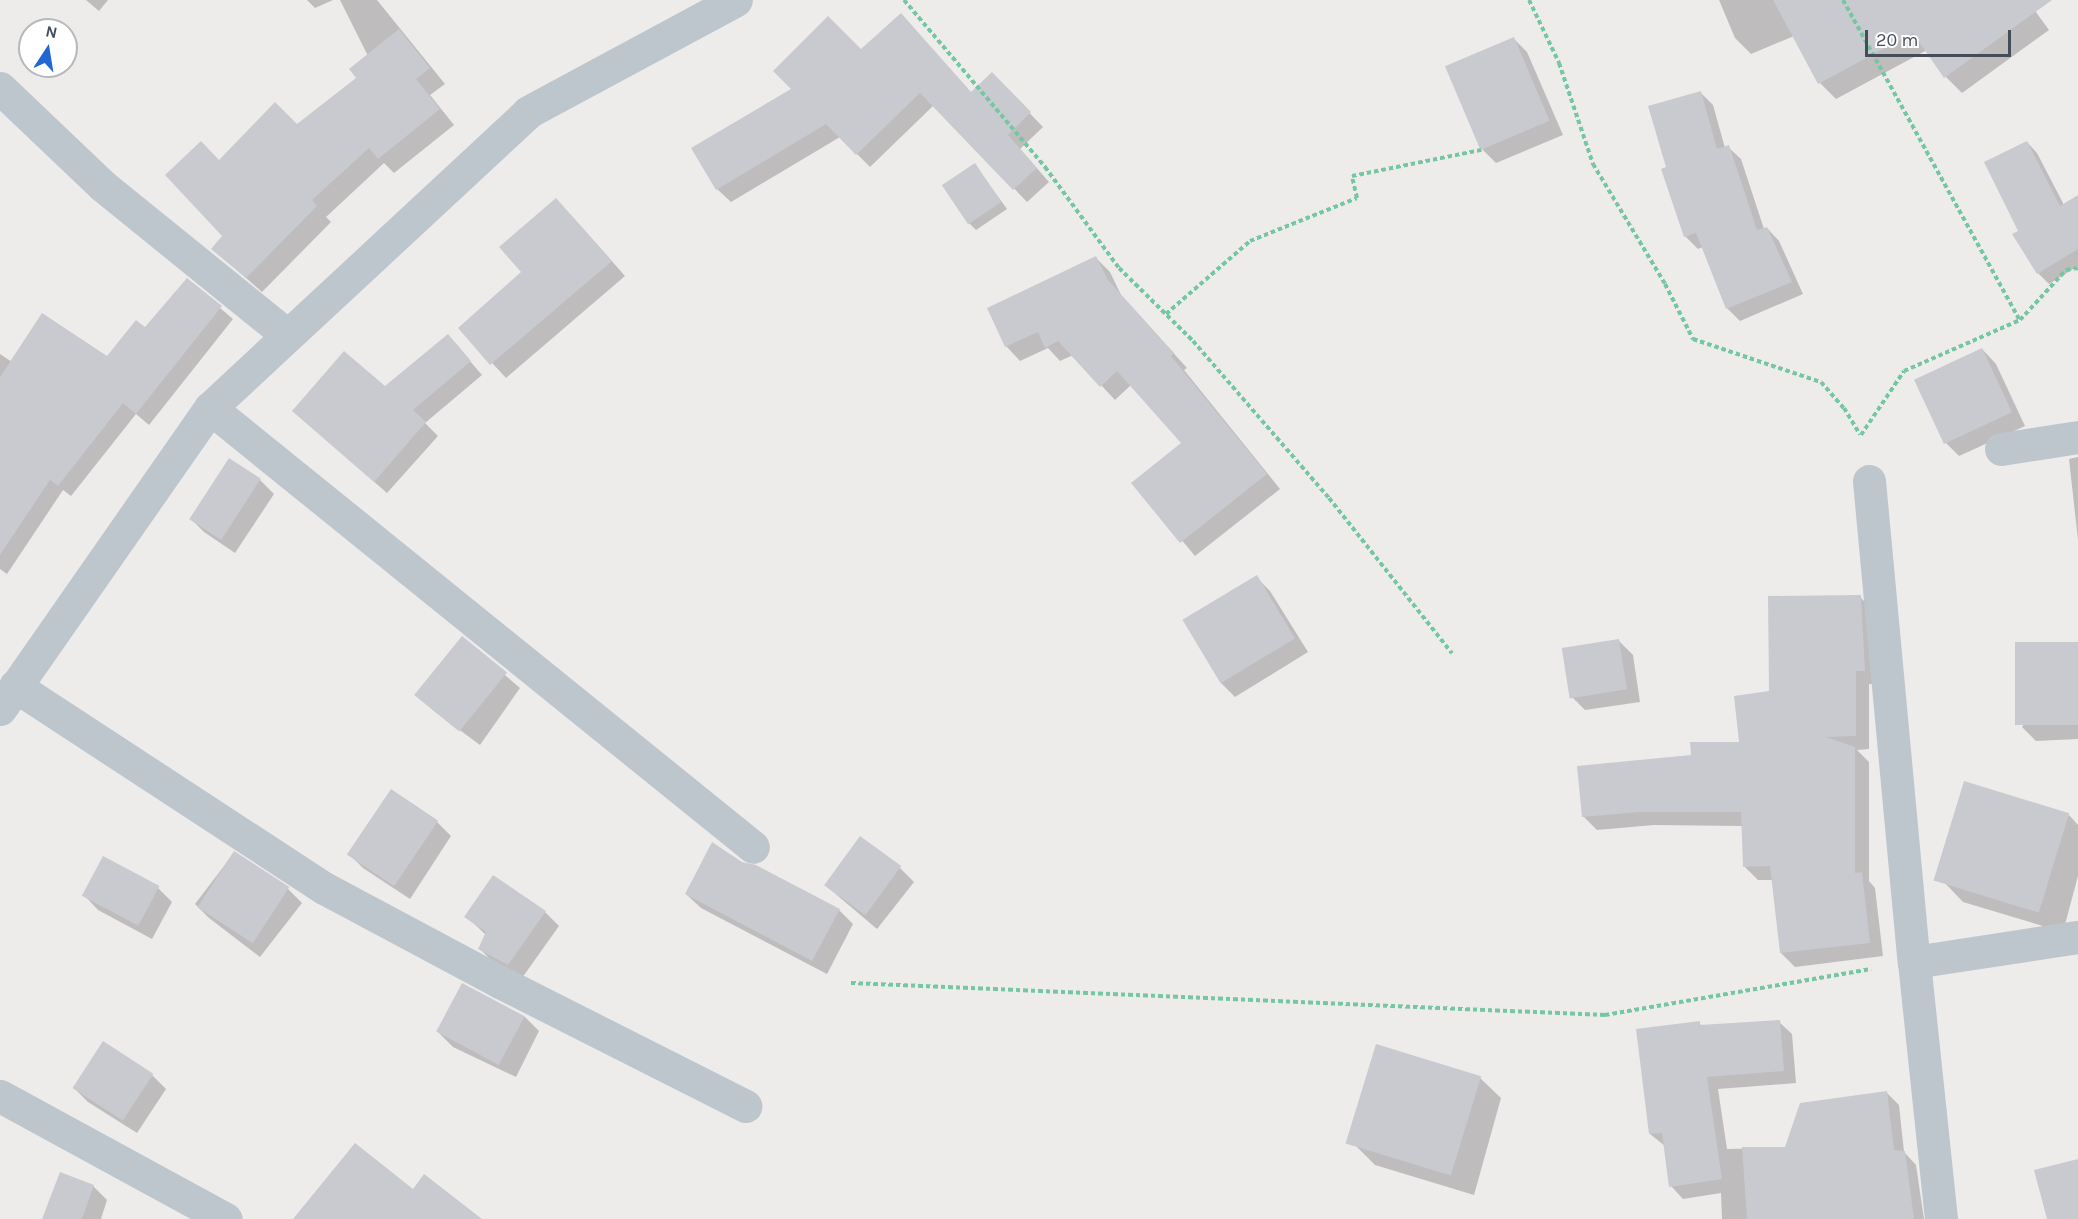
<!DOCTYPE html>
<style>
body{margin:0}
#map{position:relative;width:2078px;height:1219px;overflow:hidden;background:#eeebeb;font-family:Karla,sans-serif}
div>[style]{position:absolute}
.shadow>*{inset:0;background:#0003}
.building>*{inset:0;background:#c8cad0;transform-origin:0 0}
.path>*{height:4px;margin-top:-2px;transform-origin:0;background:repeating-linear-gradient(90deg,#74c7a2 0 4.5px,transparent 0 7.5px)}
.minor>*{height:33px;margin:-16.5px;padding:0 16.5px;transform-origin:16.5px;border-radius:16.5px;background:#bdc5cd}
span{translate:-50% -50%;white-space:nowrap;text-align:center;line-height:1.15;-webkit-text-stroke:6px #fff;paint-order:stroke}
.north{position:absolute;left:18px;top:18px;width:60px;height:60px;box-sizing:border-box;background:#fff;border:2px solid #b5b8bc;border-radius:50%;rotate:12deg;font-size:16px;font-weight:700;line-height:24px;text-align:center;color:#454e58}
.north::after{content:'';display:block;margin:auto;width:21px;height:27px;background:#2067d3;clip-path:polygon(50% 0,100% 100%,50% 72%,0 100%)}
.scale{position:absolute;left:1865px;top:30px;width:146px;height:27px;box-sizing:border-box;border:3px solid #454e58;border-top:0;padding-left:8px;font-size:18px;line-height:21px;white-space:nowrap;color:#454e58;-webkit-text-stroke:4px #fff;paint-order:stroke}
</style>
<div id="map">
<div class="shadow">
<i style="clip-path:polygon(86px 0,108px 0,99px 11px)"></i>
<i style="clip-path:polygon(307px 0,333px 0,315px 8px)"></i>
<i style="clip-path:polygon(340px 0,377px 0,445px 84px,430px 95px,454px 125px,394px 173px,384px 163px,326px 217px,331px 222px,262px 292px,213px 249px,224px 236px,219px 161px,297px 126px,358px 78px,368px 56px)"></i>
<i style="clip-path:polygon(1719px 0,2027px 0,2049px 30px,1962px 93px,1946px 77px,1927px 50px,1836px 99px,1820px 83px,1794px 36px,1751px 54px,1735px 38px)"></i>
<i style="clip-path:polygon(1513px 38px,1527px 52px,1563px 135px,1496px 163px,1482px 149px)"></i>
<i style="clip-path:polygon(861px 51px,972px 94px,992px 74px,1043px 127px,1020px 149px,1049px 182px,1027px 202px,934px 105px,870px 167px,840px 137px,731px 202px,717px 189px,693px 148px)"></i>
<i style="clip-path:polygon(1701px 93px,1713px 105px,1725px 148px,1728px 147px,1741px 159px,1764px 229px,1767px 228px,1779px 241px,1803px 294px,1740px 321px,1727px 308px,1703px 247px,1698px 249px,1685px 236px,1668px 168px)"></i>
<i style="clip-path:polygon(2027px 142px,2037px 153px,2064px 205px,2078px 210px,2078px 266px,2049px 284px,2038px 273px,2014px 235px,2020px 231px)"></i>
<i style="clip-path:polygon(975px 165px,1007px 209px,976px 230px,969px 223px)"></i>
<i style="clip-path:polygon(570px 214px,625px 276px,506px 378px,460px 328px,524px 272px)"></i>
<i style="clip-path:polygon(1096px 258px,1110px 272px,1121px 295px,1187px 368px,1184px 370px,1280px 489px,1195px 556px,1134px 483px,1183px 444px,1131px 385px,1115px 400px,1073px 355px,1060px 361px,1048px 348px,1020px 361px,1006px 346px,989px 309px)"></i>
<i style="clip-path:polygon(187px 280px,233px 319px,149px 425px,136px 414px,71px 496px,63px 490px,7px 574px,0 569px,0 354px,12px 362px,107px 358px,145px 329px)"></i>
<i style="clip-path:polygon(448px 336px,482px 375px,425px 423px,438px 436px,387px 493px,307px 423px,385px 388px)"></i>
<i style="clip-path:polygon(1982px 349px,1996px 364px,2025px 426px,1959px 456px,1945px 442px)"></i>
<i style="clip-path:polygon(2078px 457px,2078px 540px,2069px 459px)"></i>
<i style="clip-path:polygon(260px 480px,274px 494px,235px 553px,204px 532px,190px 518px)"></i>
<i style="clip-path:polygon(1256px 577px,1270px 591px,1308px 652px,1235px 697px,1221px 683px)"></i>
<i style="clip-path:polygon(1860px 597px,1874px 611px,1878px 684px,1869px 684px,1869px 749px,1857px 750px,1869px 762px,1869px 881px,1875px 888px,1883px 956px,1795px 967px,1781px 953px,1773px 880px,1758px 880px,1744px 866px,1743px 826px,1654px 825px,1597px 830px,1583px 816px,1692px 757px,1741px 743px,1770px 693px)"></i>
<i style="clip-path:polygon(462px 638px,520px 688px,480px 745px,434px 711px,419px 697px)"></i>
<i style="clip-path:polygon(1619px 641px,1633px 655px,1640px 702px,1585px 710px,1571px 696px)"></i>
<i style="clip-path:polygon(2078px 643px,2078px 739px,2036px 741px,2022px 727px)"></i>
<i style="clip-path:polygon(2069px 815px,2078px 825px,2078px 876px,2063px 932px,1963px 902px,1943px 881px)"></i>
<i style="clip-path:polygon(437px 822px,451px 836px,410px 899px,363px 868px,349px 854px)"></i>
<i style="clip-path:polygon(234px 853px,288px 889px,302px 903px,260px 957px,209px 918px,195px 904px)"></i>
<i style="clip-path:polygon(104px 858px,158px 888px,172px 902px,152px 939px,98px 910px,84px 895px)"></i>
<i style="clip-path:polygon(741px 863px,839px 910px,853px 924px,827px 974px,701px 908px,686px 894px)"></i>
<i style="clip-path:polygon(900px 868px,914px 882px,877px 929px,825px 885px)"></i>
<i style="clip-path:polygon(545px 912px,559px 926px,522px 978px,494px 963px,480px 949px,486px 935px,466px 916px)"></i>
<i style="clip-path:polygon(462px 985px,525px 1017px,539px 1031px,516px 1077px,453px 1047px,439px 1033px)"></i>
<i style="clip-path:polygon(1779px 1022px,1792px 1034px,1796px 1083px,1718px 1089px,1727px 1149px,1786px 1148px,1886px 1092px,1899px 1105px,1904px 1152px,1916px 1165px,1924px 1219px,1722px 1219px,1721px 1193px,1683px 1199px,1671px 1186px,1665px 1146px,1650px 1134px,1699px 1023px,1703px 1027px)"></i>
<i style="clip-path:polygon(152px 1075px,166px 1089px,137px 1133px,88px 1102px,74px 1088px)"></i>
<i style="clip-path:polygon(1480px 1078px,1501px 1098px,1474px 1195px,1375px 1165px,1355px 1145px)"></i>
<i style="clip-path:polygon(93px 1186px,107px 1200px,101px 1219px,44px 1219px)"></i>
</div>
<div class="building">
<i style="clip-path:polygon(1773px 0,2052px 0,1944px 78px,1913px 33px,1818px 84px)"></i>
<i style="clip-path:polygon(901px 13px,971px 92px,992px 72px,1031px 112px,1008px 135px,1037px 168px,1013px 190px,920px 93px,856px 155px,826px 124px,716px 190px,691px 148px,791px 89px,773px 71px,828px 16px,861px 49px)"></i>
<i style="clip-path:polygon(399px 29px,430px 68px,416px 79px,440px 109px,378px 159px,369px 148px,312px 200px,317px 206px,246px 278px,211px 249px,222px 236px,165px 175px,201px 141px,219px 160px,275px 102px,297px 124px,356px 78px,349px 69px)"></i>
<i style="left:1514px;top:37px;width:91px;height:75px;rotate:67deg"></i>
<i style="clip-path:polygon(1701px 91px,1717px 149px,1729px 145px,1757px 230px,1767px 227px,1792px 282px,1726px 309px,1696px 233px,1684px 237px,1661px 169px,1666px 167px,1648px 106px)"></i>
<i style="clip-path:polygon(2027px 141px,2060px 206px,2078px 195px,2078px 249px,2037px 274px,2012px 234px,2018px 231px,1984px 162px)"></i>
<i style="left:975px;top:163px;width:47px;height:40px;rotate:56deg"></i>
<i style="clip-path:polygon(556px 198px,612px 261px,490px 365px,458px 328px,521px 272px,499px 247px)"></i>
<i style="clip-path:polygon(1096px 256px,1108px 280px,1174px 353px,1171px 356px,1267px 474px,1180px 543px,1131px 483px,1181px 443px,1117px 371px,1100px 387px,1058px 341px,1045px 348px,1038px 332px,1005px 347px,987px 308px)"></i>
<i style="clip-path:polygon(187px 278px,222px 306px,136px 414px,123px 403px,58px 486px,50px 480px,0 555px,0 377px,42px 313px,107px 356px,136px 320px,145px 327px)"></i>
<i style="clip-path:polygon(448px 334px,471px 361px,413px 410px,426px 422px,374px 482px,292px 411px,344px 351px,385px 386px)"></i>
<i style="left:1982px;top:348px;width:71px;height:75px;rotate:65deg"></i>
<i style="left:229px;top:458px;width:38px;height:73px;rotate:33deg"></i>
<i style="left:1257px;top:575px;width:74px;height:87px;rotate:59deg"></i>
<i style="clip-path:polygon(1861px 595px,1865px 671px,1856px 671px,1856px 736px,1826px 737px,1855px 747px,1855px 873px,1862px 872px,1870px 943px,1780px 953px,1770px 866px,1743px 867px,1741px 812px,1640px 812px,1582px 817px,1577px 766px,1691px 755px,1690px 742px,1739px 742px,1734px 696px,1769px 691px,1768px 596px)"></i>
<i style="left:462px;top:636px;width:58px;height:76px;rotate:39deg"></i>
<i style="left:1619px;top:639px;width:51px;height:58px;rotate:81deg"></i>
<i style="left:2078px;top:642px;width:83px;height:63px;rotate:90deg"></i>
<i style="left:1964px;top:781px;width:110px;height:104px;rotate:17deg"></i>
<i style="left:391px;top:789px;width:57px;height:79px;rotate:34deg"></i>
<i style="left:860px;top:836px;width:51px;height:61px;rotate:36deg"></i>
<i style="clip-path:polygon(712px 842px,742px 862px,756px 865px,840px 909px,812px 961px,685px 894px)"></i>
<i style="left:234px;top:851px;width:66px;height:67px;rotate:33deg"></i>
<i style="left:103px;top:856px;width:64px;height:45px;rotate:28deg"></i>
<i style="clip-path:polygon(493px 875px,546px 911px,508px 965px,478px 949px,486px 932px,464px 917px)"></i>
<i style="left:462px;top:983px;width:71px;height:55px;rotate:28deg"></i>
<i style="clip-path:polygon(1780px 1020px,1784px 1071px,1707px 1077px,1722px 1179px,1669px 1187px,1662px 1133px,1649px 1134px,1636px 1029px,1700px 1021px,1700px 1025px)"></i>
<i style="left:103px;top:1041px;width:60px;height:56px;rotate:33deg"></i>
<i style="left:1376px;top:1044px;width:110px;height:104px;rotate:17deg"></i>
<i style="clip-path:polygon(1887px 1091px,1894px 1150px,1905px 1151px,1914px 1219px,1747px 1219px,1742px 1147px,1785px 1147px,1800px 1103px)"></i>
<i style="clip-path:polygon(355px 1143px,413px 1189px,424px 1174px,482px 1219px,293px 1219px)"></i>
<i style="clip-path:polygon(2078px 1159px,2078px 1219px,2047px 1219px,2034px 1170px)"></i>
<i style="clip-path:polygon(60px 1172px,94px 1185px,82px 1219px,42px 1219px)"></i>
</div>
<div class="path">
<i style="left:904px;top:0;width:219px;rotate:49.8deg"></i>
<i style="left:1045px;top:167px;width:125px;rotate:53.8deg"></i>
<i style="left:1119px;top:268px;width:104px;rotate:44.6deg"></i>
<i style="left:1193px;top:341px;width:208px;rotate:49.1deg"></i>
<i style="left:1329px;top:498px;width:198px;rotate:51.6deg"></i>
<i style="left:1529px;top:0;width:70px;rotate:64.5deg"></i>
<i style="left:1559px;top:63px;width:107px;rotate:71.4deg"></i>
<i style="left:1593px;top:164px;width:140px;rotate:59deg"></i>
<i style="left:1665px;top:284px;width:62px;rotate:63deg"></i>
<i style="left:1693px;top:339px;width:135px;rotate:18.6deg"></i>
<i style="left:1821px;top:382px;width:35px;rotate:49deg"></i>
<i style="left:1844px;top:408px;width:31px;rotate:59deg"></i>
<i style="left:1843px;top:0;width:366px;rotate:61.1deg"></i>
<i style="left:1166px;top:314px;width:111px;rotate:-41deg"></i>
<i style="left:1250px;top:241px;width:115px;rotate:-21.9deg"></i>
<i style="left:1357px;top:198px;width:23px;rotate:-103deg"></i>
<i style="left:1352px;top:176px;width:132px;rotate:-11.4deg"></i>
<i style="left:1861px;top:435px;width:77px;rotate:-56.1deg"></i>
<i style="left:1904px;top:371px;width:127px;rotate:-23.7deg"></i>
<i style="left:2020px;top:320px;width:68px;rotate:-47.4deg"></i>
<i style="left:2066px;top:270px;width:12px;rotate:-9deg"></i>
<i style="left:851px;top:983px;width:755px;rotate:2.43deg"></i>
<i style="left:1605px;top:1015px;width:270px;rotate:-9.8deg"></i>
</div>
<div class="minor">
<i style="left:0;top:88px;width:142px;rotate:43.6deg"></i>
<i style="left:103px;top:186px;width:237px;rotate:39deg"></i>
<i style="left:210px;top:408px;width:698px;rotate:38.95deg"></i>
<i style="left:2001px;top:449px;width:78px;rotate:-8.9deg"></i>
<i style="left:1869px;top:481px;width:483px;rotate:84.7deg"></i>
<i style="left:1914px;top:962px;width:258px;rotate:84deg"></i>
<i style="left:15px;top:686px;width:369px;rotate:33.2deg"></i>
<i style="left:324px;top:888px;width:200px;rotate:28.1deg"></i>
<i style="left:500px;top:982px;width:275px;rotate:26.8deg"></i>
<i style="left:0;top:709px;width:367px;rotate:-55.1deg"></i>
<i style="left:210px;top:408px;width:434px;rotate:-42.9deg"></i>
<i style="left:528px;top:112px;width:236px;rotate:-28.3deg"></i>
<i style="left:1914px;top:962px;width:166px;rotate:-8.7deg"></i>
<i style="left:0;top:1096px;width:257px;rotate:28.6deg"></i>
</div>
<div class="north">N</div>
<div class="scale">20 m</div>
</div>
